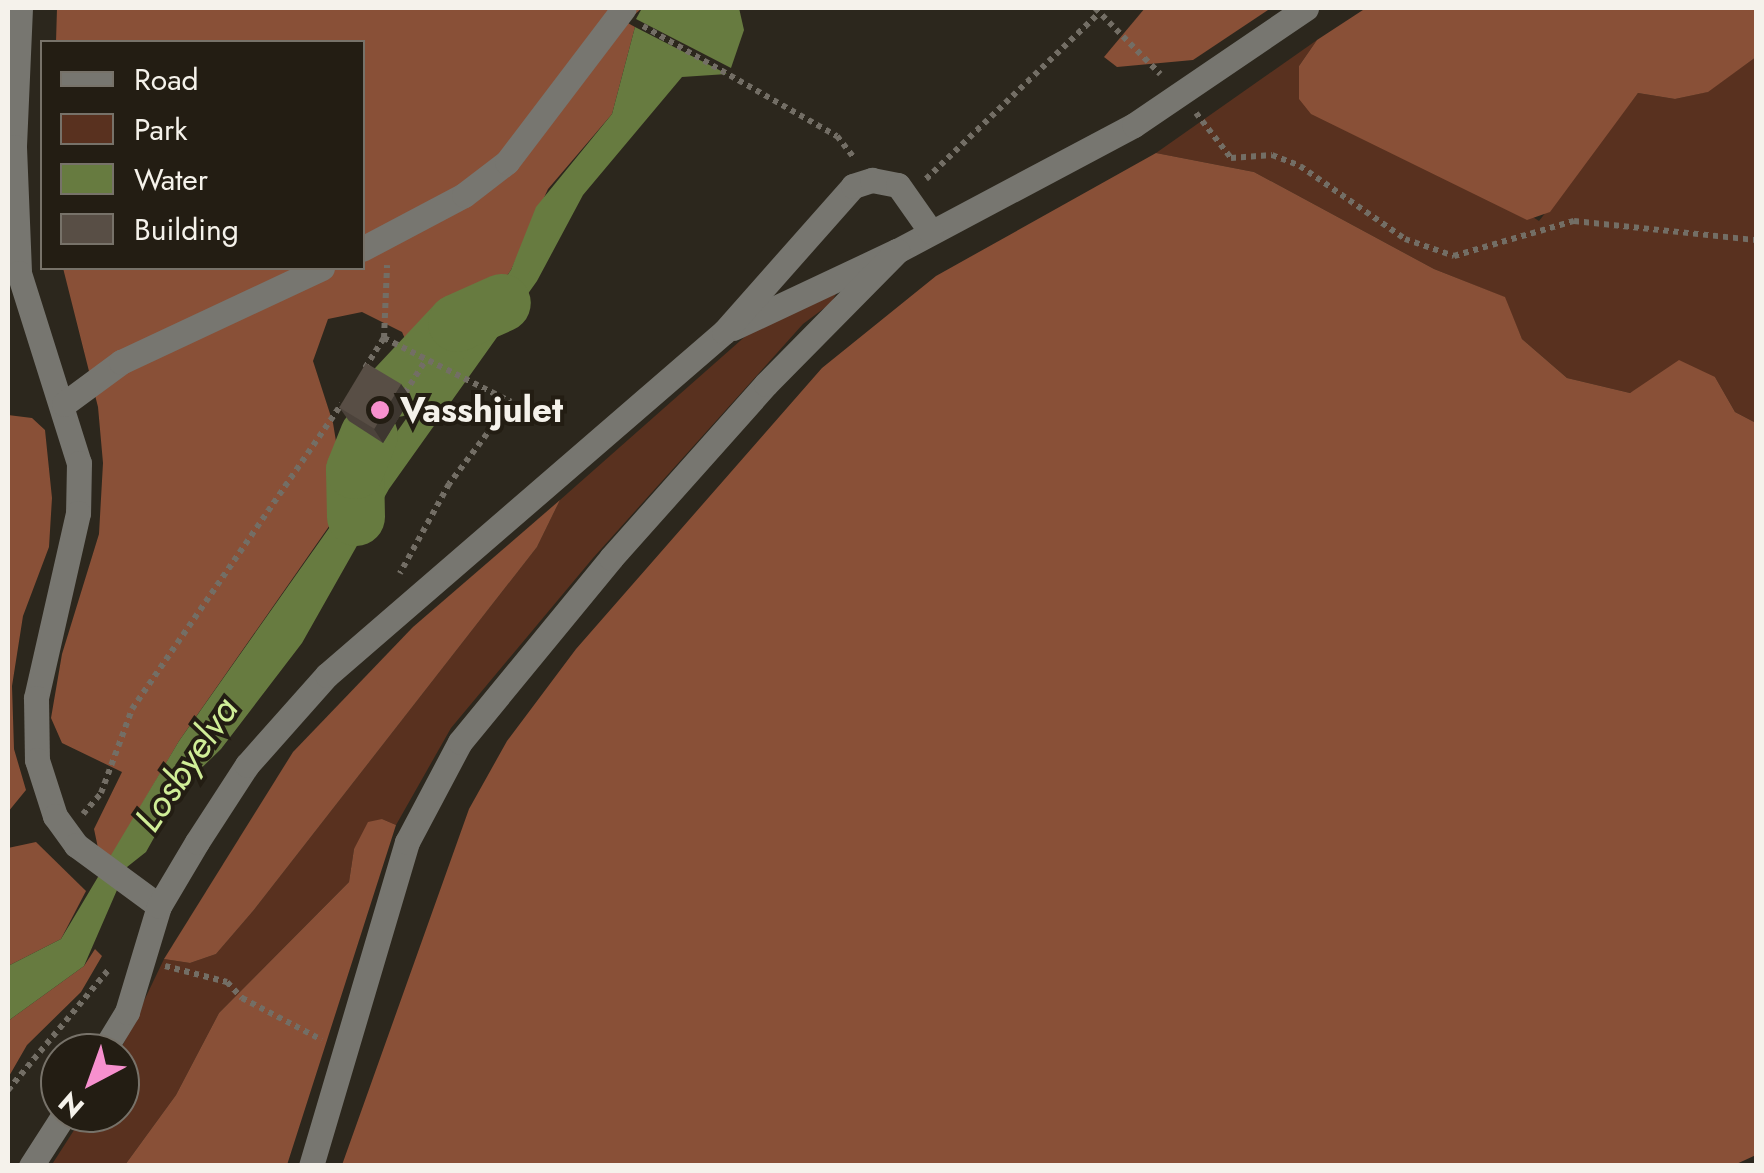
<!DOCTYPE html>
<style>
body{margin:0}
#map{position:relative;width:1764px;height:1173px;overflow:hidden;background:#2c271d;font-family:Jost,sans-serif}
div>[style]{position:absolute}
.green>*{inset:0;background:#59311f}
.forest>*{inset:0;background:#895037}
.water>*{inset:0;background:#677b40}
.river>*{height:58px;margin:-29px;padding:0 29px;transform-origin:29px;border-radius:29px;background:#677b40}
.path>*{height:6px;margin-top:-3px;transform-origin:0;background:repeating-linear-gradient(90deg,#736e65 0 5px,transparent 0 10px)}
.minor>*{height:25px;margin:-12.5px;padding:0 12.5px;transform-origin:12.5px;border-radius:12.5px;background:#777670}
.wall>*{inset:0;background:#4c433b}
.shaded-wall>*{inset:0;background:#3e3730}
.building>*{inset:0;background:#584e45;transform-origin:0 0}
.dots>*{width:28px;height:28px;translate:-50% -50%;box-sizing:border-box;border:5px solid #231d13;border-radius:50%}
span{translate:-50% -50%;white-space:nowrap;text-align:center;line-height:1.15;-webkit-text-stroke:8px #231d13;paint-order:stroke}
.poi-label{font-size:35px;color:#f5f2eb;font-weight:700}
.left{translate:0 -50%;text-align:left}
.water-label{font-size:38px;color:#d0ee97;font-style:italic}
.frame{position:absolute;inset:0;border:10px solid #f5f2eb;pointer-events:none}
.legend{position:absolute;left:40px;top:40px;width:325px;height:230px;box-sizing:border-box;background:#231d13;border:2px solid #777269;margin:0;padding:12px 18px;list-style:none;font-size:30px;color:#f5f2eb}
.legend li{display:flex;align-items:center;gap:20px;height:50px}
.legend b{width:50px;border:2px solid #777269}
.north{position:absolute;left:40px;top:1033px;width:100px;height:100px;box-sizing:border-box;background:#231d13;border:2px solid #777269;border-radius:50%;rotate:221deg;font-size:28px;font-weight:700;line-height:40px;text-align:center;color:#f5f2eb}
.north::after{content:'';display:block;margin:auto;width:35px;height:45px;background:#f790ce;clip-path:polygon(50% 0,100% 100%,50% 72%,0 100%)}
</style>
<div id="map">
<div class="green">
<i style="clip-path:polygon(1317px 40px,1299px 66px,1539px 221px,1638px 93px,1675px 99px,1707px 92px,1756px 57px,1756px 423px,1735px 412px,1715px 377px,1661px 377px,1630px 393px,1567px 378px,1522px 339px,1504px 297px,1434px 269px,1254px 172px,1156px 153px)"></i>
<i style="clip-path:polygon(824px 291px,836px 294px,831px 303px,803px 324px,593px 558px,451px 728px,396px 825px,382px 819px,354px 849px,349px 882px,219px 1013px,176px 1095px,125px 1165px,51px 1166px,85px 1113px,120px 1113px,119px 1053px,164px 959px,190px 963px,216px 954px,253px 911px,537px 547px,560px 500px,766px 318px)"></i>
</div>
<div class="forest">
<i style="clip-path:polygon(57px 8px,642px 8px,626px 22px,635px 27px,612px 114px,548px 189px,511px 270px,433px 379px,419px 370px,402px 332px,362px 312px,328px 319px,313px 361px,333px 423px,346px 502px,179px 741px,110px 859px,98px 848px,94px 829px,122px 772px,62px 743px,51px 718px,62px 654px,99px 534px,103px 463px,98px 407px,63px 268px,362px 268px,362px 42px,56px 42px)"></i>
<i style="clip-path:polygon(1145px 8px,1271px 8px,1193px 60px,1117px 67px,1104px 57px)"></i>
<i style="clip-path:polygon(1366px 8px,1756px 8px,1756px 57px,1708px 92px,1675px 99px,1638px 93px,1550px 212px,1527px 220px,1311px 114px,1299px 99px,1299px 66px,1317px 40px)"></i>
<i style="clip-path:polygon(1156px 153px,1254px 172px,1434px 269px,1505px 297px,1522px 339px,1567px 378px,1630px 393px,1679px 360px,1715px 377px,1735px 412px,1756px 423px,1756px 1155px,1732px 1166px,342px 1165px,469px 809px,507px 741px,576px 649px,822px 368px,936px 276px)"></i>
<i style="clip-path:polygon(8px 415px,32px 418px,45px 430px,52px 498px,49px 547px,23px 616px,12px 686px,14px 749px,26px 790px,8px 812px)"></i>
<i style="clip-path:polygon(560px 500px,537px 547px,253px 911px,216px 954px,190px 963px,164px 959px,293px 752px,413px 627px)"></i>
<i style="clip-path:polygon(382px 819px,396px 825px,287px 1165px,125px 1165px,176px 1095px,219px 1013px,349px 882px,354px 849px,368px 822px)"></i>
<i style="clip-path:polygon(36px 842px,86px 891px,61px 939px,8px 966px,8px 848px)"></i>
<i style="clip-path:polygon(95px 949px,102px 956px,81px 992px,27px 1045px,8px 1078px,8px 1021px,84px 966px)"></i>
</div>
<div class="water">
<i style="clip-path:polygon(642px 8px,739px 8px,744px 30px,731px 68px,636px 19px)"></i>
<i style="clip-path:polygon(635px 27px,727px 74px,682px 77px,583px 195px,537px 281px,389px 489px,302px 643px,221px 749px,183px 786px,146px 852px,127px 867px,84px 966px,8px 1021px,8px 966px,61px 939px,179px 741px,511px 270px,536px 207px,612px 114px)"></i>
</div>
<div class="river">
<i style="left:396px;top:388px;width:89px;rotate:-46.8deg"></i>
<i style="left:457px;top:323px;width:49px;rotate:-24deg"></i>
<i style="left:356px;top:517px;width:47px;rotate:-91.2deg"></i>
<i style="left:355px;top:470px;width:37px;rotate:-68deg"></i>
</div>
<div class="path">
<i style="left:1095px;top:8px;width:93px;rotate:45.4deg"></i>
<i style="left:643px;top:26px;width:223px;rotate:29.6deg"></i>
<i style="left:837px;top:136px;width:29px;rotate:52deg"></i>
<i style="left:1196px;top:113px;width:57px;rotate:52.1deg"></i>
<i style="left:1231px;top:158px;width:41px;rotate:-4.2deg"></i>
<i style="left:1272px;top:155px;width:30px;rotate:21deg"></i>
<i style="left:1300px;top:166px;width:128px;rotate:34.8deg"></i>
<i style="left:1405px;top:239px;width:52px;rotate:19.1deg"></i>
<i style="left:1454px;top:256px;width:125px;rotate:-16.3deg"></i>
<i style="left:1574px;top:221px;width:183px;rotate:6deg"></i>
<i style="left:926px;top:179px;width:238px;rotate:-43.8deg"></i>
<i style="left:384px;top:338px;width:73px;rotate:-87.6deg"></i>
<i style="left:365px;top:368px;width:36px;rotate:-58deg"></i>
<i style="left:384px;top:338px;width:142px;rotate:26.7deg"></i>
<i style="left:511px;top:402px;width:103px;rotate:127.1deg"></i>
<i style="left:449px;top:484px;width:102px;rotate:118.8deg"></i>
<i style="left:405px;top:393px;width:40px;rotate:-58deg"></i>
<i style="left:83px;top:814px;width:28px;rotate:-49deg"></i>
<i style="left:101px;top:793px;width:90px;rotate:-69.7deg"></i>
<i style="left:132px;top:709px;width:370px;rotate:-55.5deg"></i>
<i style="left:165px;top:966px;width:64px;rotate:14.5deg"></i>
<i style="left:227px;top:982px;width:22px;rotate:47deg"></i>
<i style="left:242px;top:998px;width:90px;rotate:27.7deg"></i>
<i style="left:8px;top:1090px;width:158px;rotate:-50.1deg"></i>
</div>
<div class="minor">
<i style="left:20px;top:8px;width:139px;rotate:92.5deg"></i>
<i style="left:14px;top:147px;width:126px;rotate:87.7deg"></i>
<i style="left:19px;top:273px;width:199px;rotate:72.5deg"></i>
<i style="left:79px;top:463px;width:50px;rotate:91.1deg"></i>
<i style="left:78px;top:513px;width:190px;rotate:102.8deg"></i>
<i style="left:36px;top:698px;width:62px;rotate:89.1deg"></i>
<i style="left:37px;top:760px;width:59px;rotate:72.2deg"></i>
<i style="left:55px;top:816px;width:36px;rotate:54deg"></i>
<i style="left:76px;top:845px;width:103px;rotate:36.3deg"></i>
<i style="left:362px;top:249px;width:115px;rotate:-27.9deg"></i>
<i style="left:464px;top:195px;width:54px;rotate:-37.5deg"></i>
<i style="left:507px;top:162px;width:193px;rotate:-52.8deg"></i>
<i style="left:733px;top:328px;width:181px;rotate:-25.2deg"></i>
<i style="left:897px;top:251px;width:268px;rotate:-28deg"></i>
<i style="left:1134px;top:125px;width:208px;rotate:-34.2deg"></i>
<i style="left:64px;top:404px;width:71px;rotate:-36.4deg"></i>
<i style="left:121px;top:362px;width:222px;rotate:-25.1deg"></i>
<i style="left:102px;top:1053px;width:48px;rotate:-58.6deg"></i>
<i style="left:127px;top:1012px;width:111px;rotate:-73.2deg"></i>
<i style="left:159px;top:906px;width:74px;rotate:-59.3deg"></i>
<i style="left:197px;top:842px;width:92px;rotate:-57deg"></i>
<i style="left:247px;top:765px;width:120px;rotate:-48.4deg"></i>
<i style="left:327px;top:675px;width:525px;rotate:-40.83deg"></i>
<i style="left:724px;top:332px;width:195px;rotate:-48.5deg"></i>
<i style="left:853px;top:186px;width:20px;rotate:-18deg"></i>
<i style="left:872px;top:180px;width:26px;rotate:11deg"></i>
<i style="left:898px;top:185px;width:57px;rotate:54.9deg"></i>
<i style="left:31px;top:1166px;width:63px;rotate:-57.3deg"></i>
<i style="left:311px;top:1166px;width:338px;rotate:-73.5deg"></i>
<i style="left:407px;top:842px;width:113px;rotate:-62.1deg"></i>
<i style="left:460px;top:742px;width:238px;rotate:-50.6deg"></i>
<i style="left:611px;top:558px;width:233px;rotate:-48.3deg"></i>
<i style="left:766px;top:384px;width:187px;rotate:-45.4deg"></i>
</div>
<div class="wall">
<i style="clip-path:polygon(401px 384px,411px 398px,383px 443px,349px 421px,339px 407px)"></i>
</div>
<div class="shaded-wall">
<i style="clip-path:polygon(401px 384px,411px 398px,383px 443px,374px 429px)"></i>
</div>
<div class="building">
<i style="left:366px;top:363px;width:41px;height:52px;rotate:31deg"></i>
</div>
<div class="dots">
<i style="left:380px;top:410px;background:#f790ce"></i>
</div>
<div class="poi-label">
<span class="left" style="left:400px;top:410px">Vasshjulet</span>
</div>
<div class="water-label">
<span style="left:186px;top:764px;rotate:-56deg">Losbyelva</span>
</div>
<div class="frame"></div>
<ul class="legend">
<li><b style="height:12px;background:#777670"></b>Road</li>
<li><b style="height:28px;background:#59311f"></b>Park</li>
<li><b style="height:28px;background:#677b40"></b>Water</li>
<li><b style="height:28px;background:#584e45"></b>Building</li>
</ul>
<div class="north">N</div>
</div>
